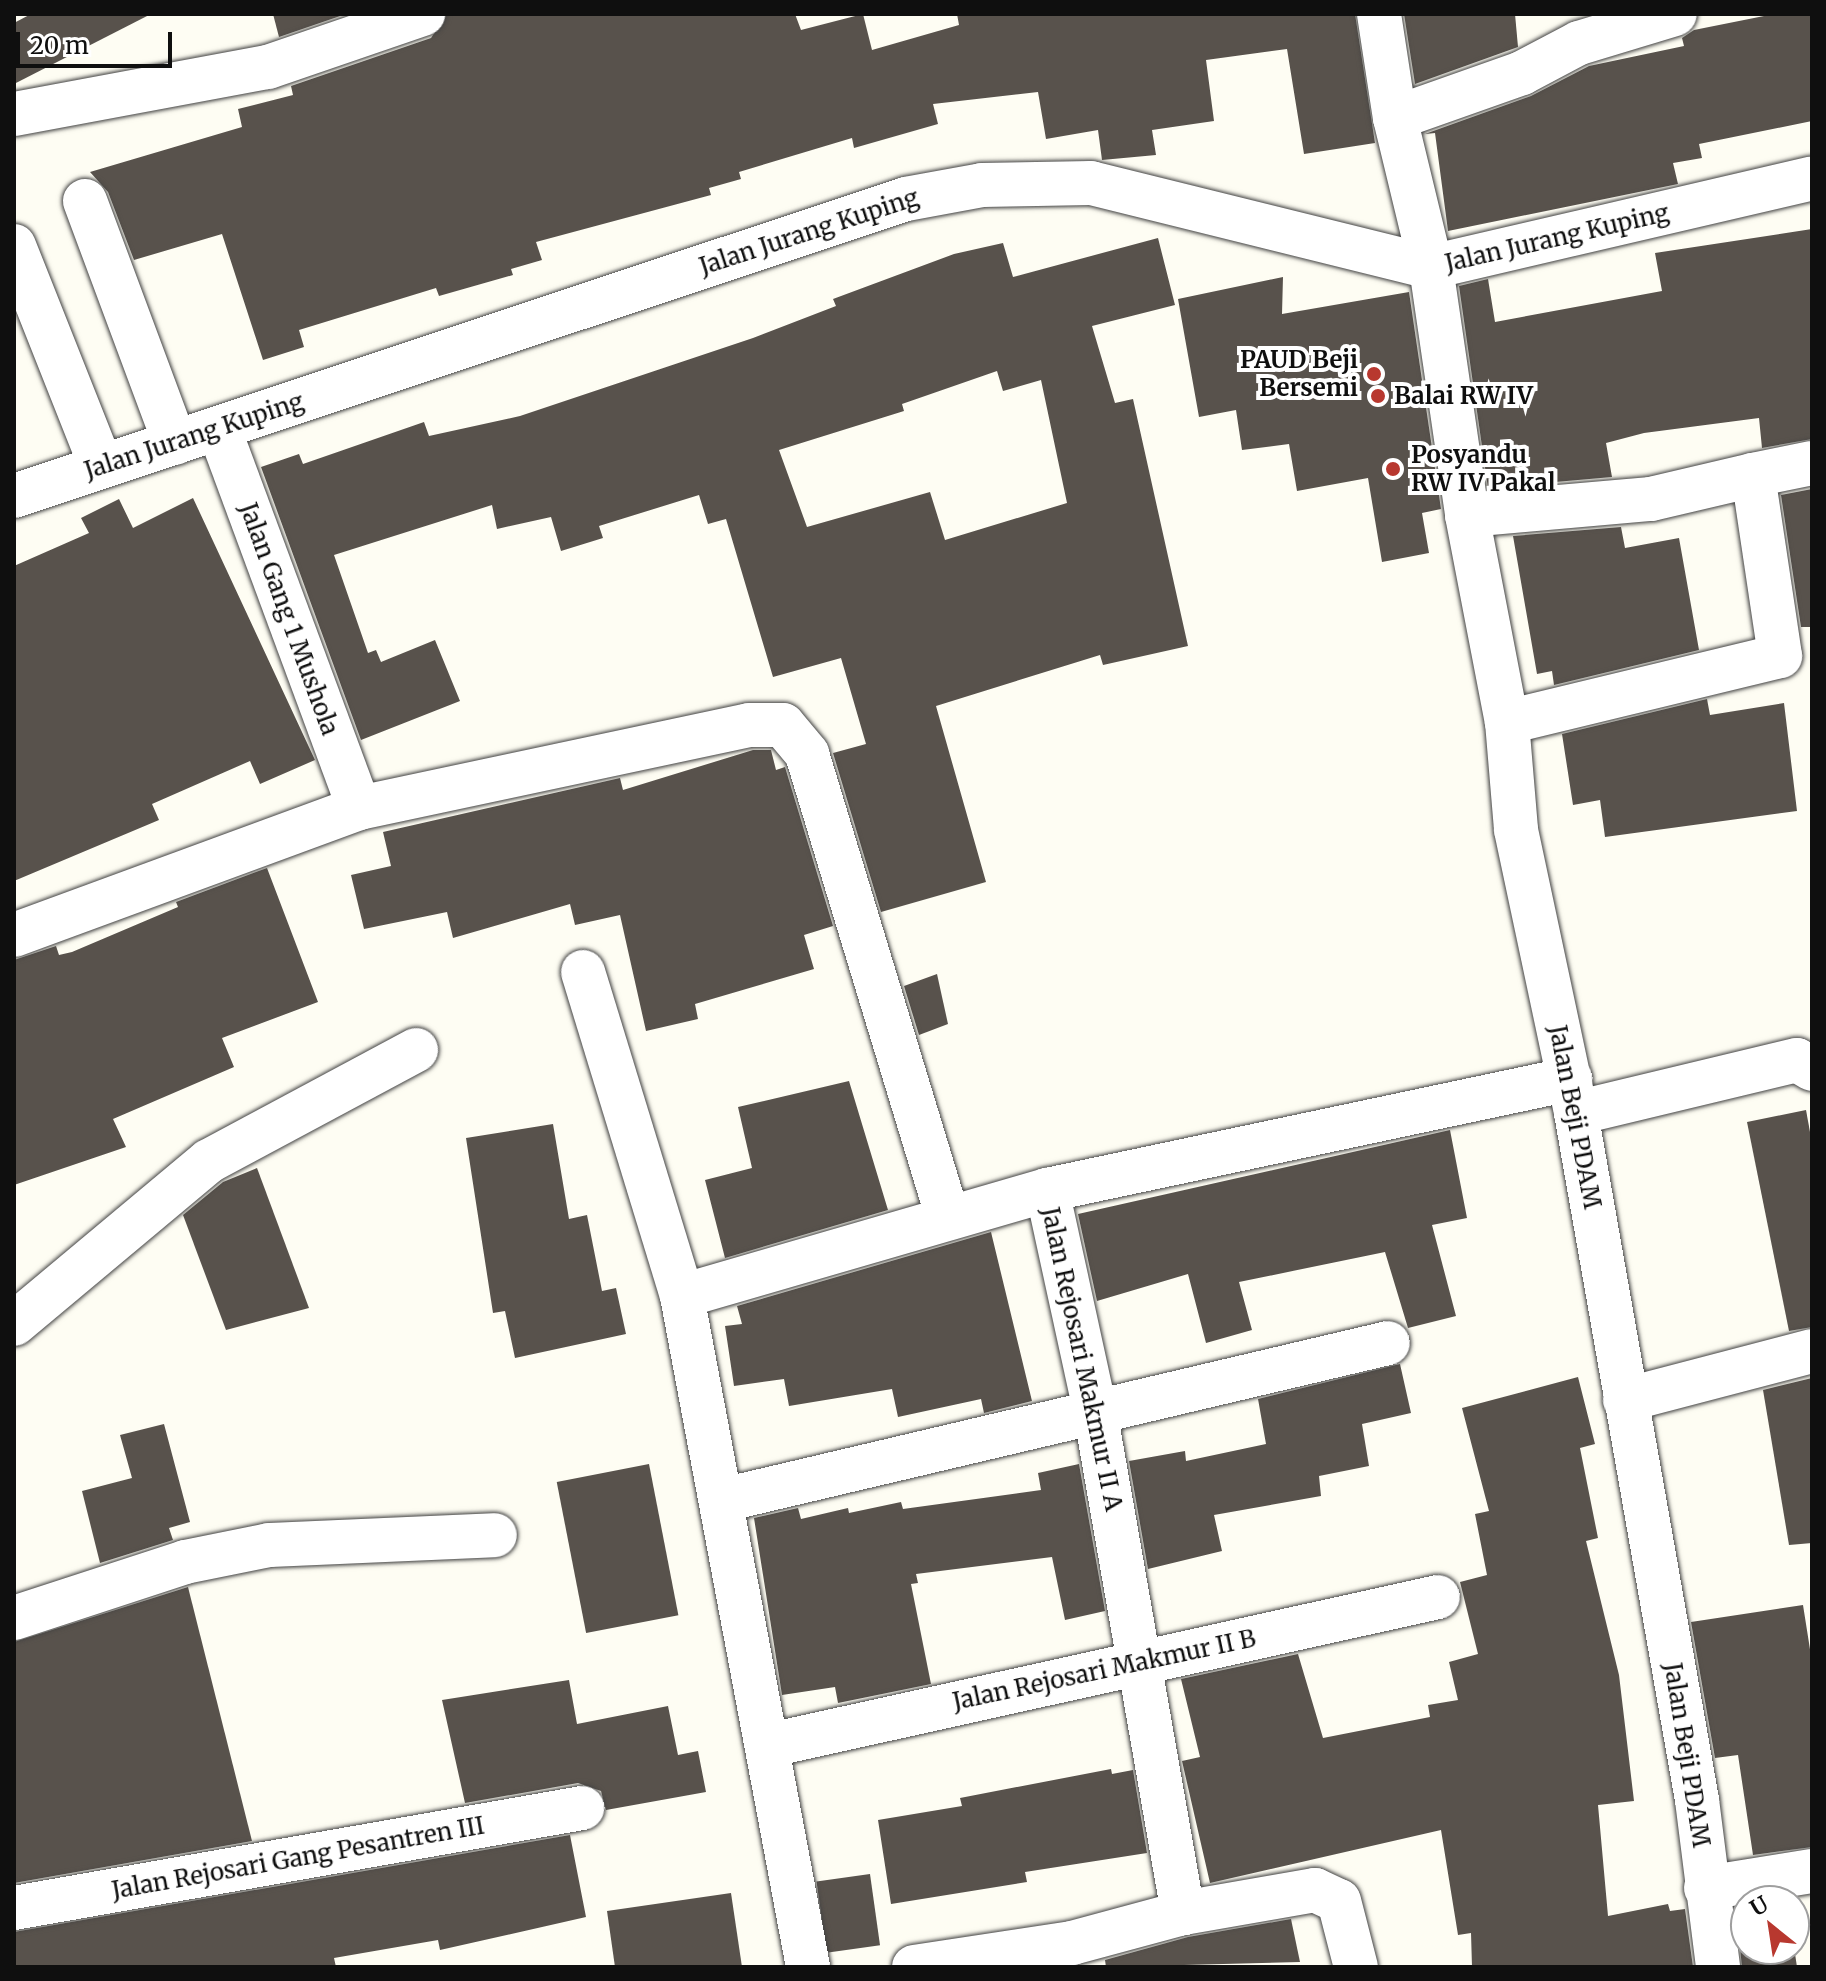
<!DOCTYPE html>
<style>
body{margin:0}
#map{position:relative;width:1826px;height:1981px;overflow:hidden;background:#fefdf3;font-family:Merriweather,serif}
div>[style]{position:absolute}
.building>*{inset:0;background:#58524c;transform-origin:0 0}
.roads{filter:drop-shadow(0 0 2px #424242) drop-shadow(0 0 2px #424242)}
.minor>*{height:44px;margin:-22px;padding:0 22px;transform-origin:22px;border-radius:22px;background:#fff}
.dots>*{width:22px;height:22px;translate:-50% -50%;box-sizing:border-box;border:4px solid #fff;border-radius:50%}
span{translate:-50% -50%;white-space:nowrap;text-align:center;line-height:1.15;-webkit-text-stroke:8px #fff;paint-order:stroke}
.street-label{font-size:24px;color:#0f0f0f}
.poi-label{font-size:24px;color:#0f0f0f;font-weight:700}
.right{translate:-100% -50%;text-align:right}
.left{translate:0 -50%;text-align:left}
.frame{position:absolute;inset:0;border:16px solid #0f0f0f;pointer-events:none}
.north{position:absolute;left:1730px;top:1885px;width:80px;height:80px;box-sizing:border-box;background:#fff;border:2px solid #9f9f9f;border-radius:50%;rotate:330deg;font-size:22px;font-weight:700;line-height:32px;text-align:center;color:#0f0f0f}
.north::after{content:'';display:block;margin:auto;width:28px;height:36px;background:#b8382f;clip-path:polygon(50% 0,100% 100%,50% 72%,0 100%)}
.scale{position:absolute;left:16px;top:32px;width:156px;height:36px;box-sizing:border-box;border:4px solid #0f0f0f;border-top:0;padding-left:10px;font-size:24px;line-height:28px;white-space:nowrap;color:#0f0f0f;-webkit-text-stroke:6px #fff;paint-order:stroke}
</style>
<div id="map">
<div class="building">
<i style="clip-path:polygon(31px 14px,151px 14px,14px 84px,14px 23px)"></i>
<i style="clip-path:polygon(273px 14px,346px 14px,279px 37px)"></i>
<i style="clip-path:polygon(447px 14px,795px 14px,801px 30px,863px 14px,872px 50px,959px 25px,957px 14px,1355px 14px,1375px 143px,1304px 154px,1287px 49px,1206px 60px,1214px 121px,1152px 130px,1156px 155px,1102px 160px,1098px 130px,1046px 139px,1038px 92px,933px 104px,938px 124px,854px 148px,852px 138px,739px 172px,741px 179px,709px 188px,711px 195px,536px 242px,542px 260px,511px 269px,513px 275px,439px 296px,436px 288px,299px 330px,304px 347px,263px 360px,222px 234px,134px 260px,108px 192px,90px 172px,242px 127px,238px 109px,293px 95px,291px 86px,431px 38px)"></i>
<i style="clip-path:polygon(1404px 14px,1515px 14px,1518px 47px,1415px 84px)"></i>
<i style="clip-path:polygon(1774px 14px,1812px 14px,1812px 121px,1699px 144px,1702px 158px,1673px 163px,1678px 184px,1448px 231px,1435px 133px,1425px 134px,1531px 96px,1589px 66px,1684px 46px,1682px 38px,1694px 30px)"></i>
<i style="clip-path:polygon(1812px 229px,1812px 439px,1762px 448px,1759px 418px,1644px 433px,1606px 443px,1612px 477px,1488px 488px,1459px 286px,1488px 279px,1495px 322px,1662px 291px,1655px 253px)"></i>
<i style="clip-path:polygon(evenodd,1158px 238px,1175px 305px,1092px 326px,1115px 403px,1133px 399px,1188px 646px,1103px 665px,1100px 655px,936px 706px,986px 882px,881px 912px,833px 753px,866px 744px,841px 658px,773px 677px,726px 519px,708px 524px,699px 495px,599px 526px,603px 538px,561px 551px,551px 517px,497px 529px,492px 505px,334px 555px,368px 653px,376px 650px,381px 662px,435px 640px,460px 701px,361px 740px,261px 467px,299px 454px,303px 464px,424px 422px,429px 436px,520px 416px,753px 338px,836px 306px,833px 299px,954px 254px,1003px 243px,1013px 277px,1158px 238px,997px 371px,1003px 391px,1041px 380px,1067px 503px,945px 540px,930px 492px,807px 527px,779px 450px,904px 411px,902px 404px,997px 371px)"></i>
<i style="clip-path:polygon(1283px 277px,1282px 314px,1409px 292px,1441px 509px,1422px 513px,1429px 553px,1382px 562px,1368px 478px,1297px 491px,1289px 444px,1242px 450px,1236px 410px,1199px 417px,1178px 299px)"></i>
<i style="clip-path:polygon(1812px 489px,1812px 627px,1801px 627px,1781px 495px)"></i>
<i style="clip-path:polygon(193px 498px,315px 760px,260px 784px,250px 761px,152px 804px,159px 820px,14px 881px,14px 566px,89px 533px,81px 518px,119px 499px,133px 528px)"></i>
<i style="clip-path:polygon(1621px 527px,1625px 548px,1679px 538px,1699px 650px,1554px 685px,1552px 671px,1537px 674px,1513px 536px)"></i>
<i style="clip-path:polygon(1707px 699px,1710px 715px,1784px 703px,1797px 811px,1605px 837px,1600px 800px,1573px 805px,1562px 734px)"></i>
<i style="clip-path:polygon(753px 750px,771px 750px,776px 770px,785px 767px,833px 926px,804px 935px,814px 969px,695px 1004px,698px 1019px,646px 1031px,620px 915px,575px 925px,570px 904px,453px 938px,447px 912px,364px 929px,351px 875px,391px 866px,383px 832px,620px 778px,623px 790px)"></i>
<i style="clip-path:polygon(267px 868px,318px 1002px,222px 1038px,234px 1067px,113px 1119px,126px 1147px,14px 1185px,14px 960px,56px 946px,59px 955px,72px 952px,178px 907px,176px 902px)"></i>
<i style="clip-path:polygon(937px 974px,948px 1024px,919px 1035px,904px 986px)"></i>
<i style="clip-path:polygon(849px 1081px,888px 1210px,725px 1258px,705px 1180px,752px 1168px,738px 1107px)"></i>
<i style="clip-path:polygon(1806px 1110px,1812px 1143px,1812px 1327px,1789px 1331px,1747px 1122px)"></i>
<i style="clip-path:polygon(553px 1124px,569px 1219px,587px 1215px,602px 1291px,616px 1288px,626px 1334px,515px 1358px,505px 1311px,493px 1313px,466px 1138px)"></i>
<i style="clip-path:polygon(1450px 1130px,1467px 1218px,1432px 1225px,1456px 1316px,1408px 1328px,1385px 1252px,1239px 1282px,1252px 1330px,1206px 1343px,1188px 1274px,1097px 1301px,1078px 1214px)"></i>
<i style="clip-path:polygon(257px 1168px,309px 1308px,226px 1330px,183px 1215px,223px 1182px)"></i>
<i style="clip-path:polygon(991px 1232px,1032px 1401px,984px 1413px,981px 1399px,898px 1417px,892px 1389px,789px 1406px,784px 1379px,734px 1386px,725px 1326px,742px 1324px,737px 1306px)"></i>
<i style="clip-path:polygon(1400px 1364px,1411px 1413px,1362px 1424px,1369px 1466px,1319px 1476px,1321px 1496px,1214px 1515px,1222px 1551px,1148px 1569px,1129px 1461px,1185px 1451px,1186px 1461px,1266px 1444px,1258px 1399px)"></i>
<i style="clip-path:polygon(1578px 1377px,1595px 1444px,1580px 1448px,1598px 1538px,1586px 1541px,1619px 1675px,1634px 1801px,1598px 1805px,1608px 1916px,1668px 1904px,1670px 1911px,1685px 1909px,1693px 1967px,1472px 1967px,1471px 1933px,1458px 1935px,1441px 1830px,1210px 1883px,1182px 1761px,1200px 1757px,1181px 1679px,1298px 1654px,1323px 1738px,1430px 1717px,1428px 1705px,1458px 1700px,1449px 1662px,1478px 1654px,1460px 1582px,1487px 1575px,1475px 1514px,1489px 1511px,1462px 1408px)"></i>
<i style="clip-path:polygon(1812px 1378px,1812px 1543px,1789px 1545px,1763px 1390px)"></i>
<i style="clip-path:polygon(164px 1424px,190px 1522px,169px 1528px,173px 1540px,100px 1563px,82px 1491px,132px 1478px,120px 1435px)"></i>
<i style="left:649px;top:1464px;width:154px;height:94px;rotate:79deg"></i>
<i style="clip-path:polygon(1079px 1464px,1105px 1611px,1065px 1620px,1052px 1557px,916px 1574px,918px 1583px,911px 1584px,931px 1684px,838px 1703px,835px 1687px,782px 1695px,754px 1518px,798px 1508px,801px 1519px,848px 1508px,849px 1513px,901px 1502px,903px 1509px,1041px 1490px,1038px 1473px)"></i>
<i style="clip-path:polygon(188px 1587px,252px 1841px,14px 1883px,14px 1642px)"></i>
<i style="clip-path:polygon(1803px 1605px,1812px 1662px,1812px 1847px,1753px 1855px,1738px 1755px,1715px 1758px,1691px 1622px)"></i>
<i style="clip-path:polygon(569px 1680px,577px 1724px,668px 1706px,678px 1755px,698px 1751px,706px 1792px,606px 1810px,601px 1791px,578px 1783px,465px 1803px,442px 1700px)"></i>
<i style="clip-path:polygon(1111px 1769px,1112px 1774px,1133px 1770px,1147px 1853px,1025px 1872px,1027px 1882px,891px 1904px,878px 1820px,962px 1806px,960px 1798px)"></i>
<i style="clip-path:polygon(570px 1835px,586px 1917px,440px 1950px,438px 1940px,334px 1958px,336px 1967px,14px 1967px,14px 1932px)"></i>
<i style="left:870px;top:1874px;width:72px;height:54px;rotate:82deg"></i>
<i style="clip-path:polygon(731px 1893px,742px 1967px,615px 1967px,607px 1911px)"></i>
<i style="clip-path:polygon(1746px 1907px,1746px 1949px,1794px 1947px,1797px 1967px,1742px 1967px,1736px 1909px)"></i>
<i style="clip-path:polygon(1291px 1919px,1300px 1962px,1106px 1967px,1105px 1960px,1188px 1937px)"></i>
</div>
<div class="roads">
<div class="minor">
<i style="left:1379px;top:14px;width:105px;rotate:81.3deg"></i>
<i style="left:1395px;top:118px;width:153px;rotate:76.4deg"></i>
<i style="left:1431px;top:267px;width:251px;rotate:81.7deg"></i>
<i style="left:1467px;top:515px;width:211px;rotate:79.1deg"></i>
<i style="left:1507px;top:722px;width:108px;rotate:85.2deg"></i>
<i style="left:1516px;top:830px;width:289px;rotate:78deg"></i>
<i style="left:1576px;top:1113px;width:698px;rotate:80.01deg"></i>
<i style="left:1697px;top:1800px;width:168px;rotate:82.8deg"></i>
<i style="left:14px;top:114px;width:258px;rotate:-10.5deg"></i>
<i style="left:268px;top:67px;width:164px;rotate:-18.9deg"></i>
<i style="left:1395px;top:118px;width:135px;rotate:-19.5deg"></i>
<i style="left:1522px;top:73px;width:64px;rotate:-27.8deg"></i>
<i style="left:1579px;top:43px;width:100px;rotate:-16.8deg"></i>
<i style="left:85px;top:201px;width:258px;rotate:69.6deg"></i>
<i style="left:14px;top:246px;width:237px;rotate:68.4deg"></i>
<i style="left:219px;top:429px;width:404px;rotate:69.7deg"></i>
<i style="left:1753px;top:475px;width:60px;rotate:-11.5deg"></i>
<i style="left:14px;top:496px;width:940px;rotate:-18.42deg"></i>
<i style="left:906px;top:199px;width:77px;rotate:-10.4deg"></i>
<i style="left:982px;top:185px;width:109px;rotate:-1.1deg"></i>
<i style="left:1091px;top:183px;width:350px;rotate:13.9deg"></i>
<i style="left:1431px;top:267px;width:391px;rotate:-13.1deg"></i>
<i style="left:1467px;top:515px;width:185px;rotate:-5deg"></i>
<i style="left:1651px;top:499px;width:105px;rotate:-13.2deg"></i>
<i style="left:1753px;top:475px;width:183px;rotate:81.5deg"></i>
<i style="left:1780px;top:656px;width:281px;rotate:166.4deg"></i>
<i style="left:14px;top:935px;width:368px;rotate:-20.2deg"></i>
<i style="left:359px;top:808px;width:399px;rotate:-12deg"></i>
<i style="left:749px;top:725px;width:34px"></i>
<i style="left:783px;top:725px;width:38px;rotate:50deg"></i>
<i style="left:807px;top:754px;width:485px;rotate:73.1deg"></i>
<i style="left:583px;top:972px;width:339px;rotate:73deg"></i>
<i style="left:682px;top:1296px;width:683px;rotate:79.36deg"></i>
<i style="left:1576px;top:1113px;width:227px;rotate:-13.5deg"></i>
<i style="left:1797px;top:1060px;width:17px;rotate:31deg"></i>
<i style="left:1047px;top:1190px;width:226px;rotate:77.7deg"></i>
<i style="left:1095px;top:1411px;width:510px;rotate:80.06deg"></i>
<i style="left:682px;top:1296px;width:380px;rotate:-16.2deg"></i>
<i style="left:1047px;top:1190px;width:535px;rotate:-11.98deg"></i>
<i style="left:14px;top:1324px;width:254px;rotate:-39.9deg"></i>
<i style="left:209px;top:1161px;width:235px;rotate:-28.2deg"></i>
<i style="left:1625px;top:1400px;width:193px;rotate:-14.7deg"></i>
<i style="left:723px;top:1500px;width:683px;rotate:-13.28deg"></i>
<i style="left:14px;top:1618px;width:180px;rotate:-18.1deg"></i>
<i style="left:185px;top:1562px;width:86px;rotate:-11.4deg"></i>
<i style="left:269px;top:1545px;width:226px;rotate:-2.5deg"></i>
<i style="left:770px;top:1745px;width:684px;rotate:-12.49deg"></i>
<i style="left:1706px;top:1888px;width:107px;rotate:-9.1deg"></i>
<i style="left:14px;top:1908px;width:577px;rotate:-9.98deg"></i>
<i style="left:914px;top:1967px;width:160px;rotate:-8.6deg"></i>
<i style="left:1072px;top:1943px;width:115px;rotate:-15.1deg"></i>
<i style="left:1183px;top:1913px;width:134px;rotate:-9.9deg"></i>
<i style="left:1315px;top:1890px;width:26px;rotate:25deg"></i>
<i style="left:1339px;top:1901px;width:68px;rotate:75.6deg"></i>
</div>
</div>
<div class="dots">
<i style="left:1374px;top:374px;background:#b8382f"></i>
<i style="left:1378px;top:396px;background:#b8382f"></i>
<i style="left:1393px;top:469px;background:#b8382f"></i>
</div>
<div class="street-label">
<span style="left:809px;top:232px;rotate:-18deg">Jalan Jurang Kuping</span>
<span style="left:1557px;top:238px;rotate:-13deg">Jalan Jurang Kuping</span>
<span style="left:194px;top:436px;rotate:-18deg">Jalan Jurang Kuping</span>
<span style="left:289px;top:619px;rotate:70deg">Jalan Gang 1 Mushola</span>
<span style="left:1575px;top:1117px;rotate:79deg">Jalan Beji PDAM</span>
<span style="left:1082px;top:1359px;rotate:78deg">Jalan Rejosari Makmur II A</span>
<span style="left:1104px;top:1670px;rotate:-12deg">Jalan Rejosari Makmur II B</span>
<span style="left:1687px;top:1755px;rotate:81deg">Jalan Beji PDAM</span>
<span style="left:298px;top:1858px;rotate:-10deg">Jalan Rejosari Gang Pesantren III</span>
</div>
<div class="poi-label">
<span class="right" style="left:1358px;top:374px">PAUD Beji<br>Bersemi</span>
<span class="left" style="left:1394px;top:396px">Balai RW IV</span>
<span class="left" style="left:1411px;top:469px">Posyandu<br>RW IV Pakal</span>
</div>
<div class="frame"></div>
<div class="north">U</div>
<div class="scale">20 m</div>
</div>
